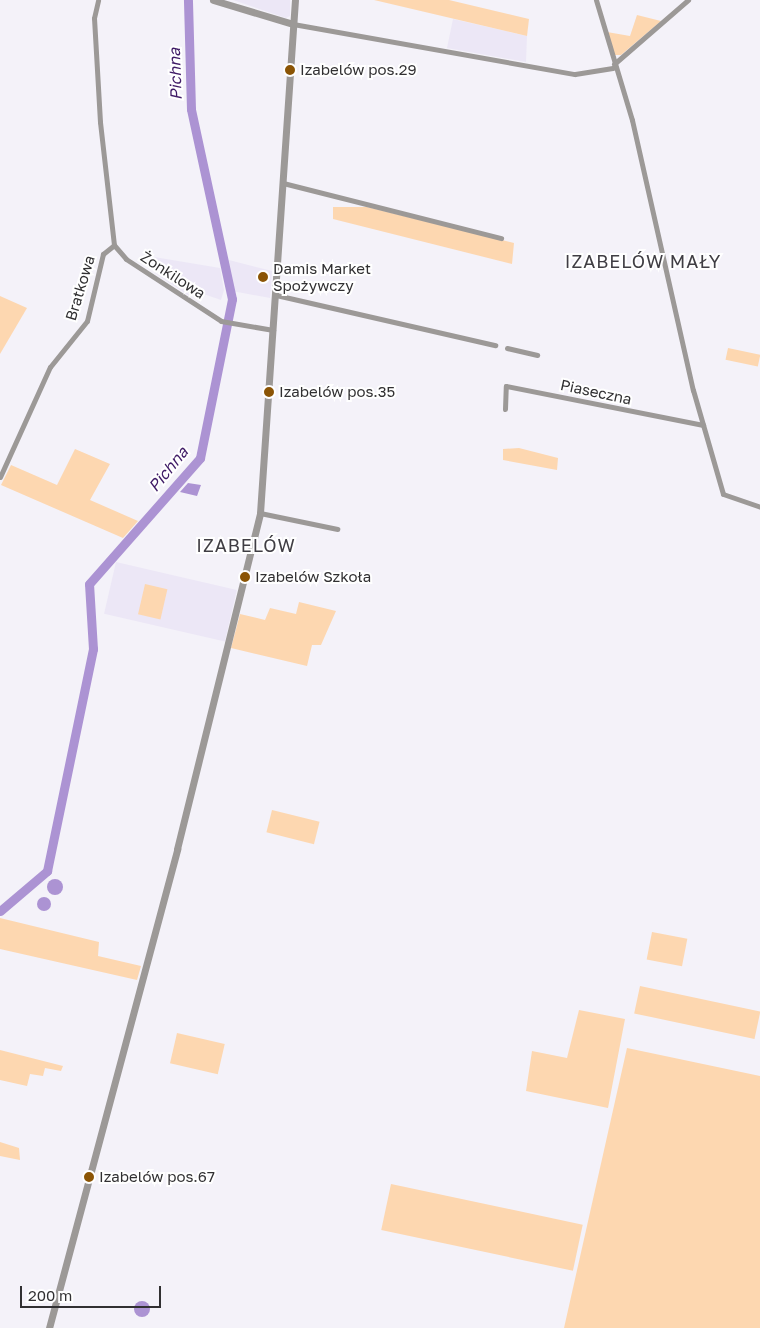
<!DOCTYPE html>
<meta charset="utf-8">
<style>
body{margin:0}
#map{position:relative;width:760px;height:1328px;overflow:hidden;background:#f4f2f9;font-family:"Golos Text",sans-serif}
div>[style]{position:absolute}
.built>*{inset:0;background:#ece7f6;transform-origin:0 0}
.green>*{inset:0;background:#fdd7b0;transform-origin:0 0}
.water>*{inset:0;background:#ac93d3}
.round{border-radius:50%}
.river>*{height:9px;margin:-4.5px;padding:0 4.5px;transform-origin:4.5px;border-radius:4.5px;background:#ac93d3}
.minor>*{height:5px;margin:-2.5px;padding:0 2.5px;transform-origin:2.5px;border-radius:2.5px;background:#9c9997}
.tertiary>*{height:7px;margin:-3.5px;padding:0 3.5px;transform-origin:3.5px;border-radius:3.5px;background:#9c9997}
.dots>*{width:14px;height:14px;translate:-50% -50%;box-sizing:border-box;border:2px solid #fff;border-radius:50%}
span{translate:-50% -50%;white-space:nowrap;text-align:center;line-height:1.15;-webkit-text-stroke:4px #fff;paint-order:stroke}
.poi-label{font-size:15px;color:#313032}
.left{translate:0 -50%;text-align:left}
.street-label{font-size:15px;color:#313032}
.water-label{font-size:16px;color:#3f1b66;font-style:italic}
.quarter-label{font-size:18px;color:#403e44;letter-spacing:1px}
.scale{position:absolute;left:20px;top:1286px;width:141px;height:22px;box-sizing:border-box;border:2px solid #313032;border-top:0;padding-left:6px;font-size:15px;line-height:18px;white-space:nowrap;color:#313032;-webkit-text-stroke:4px #fff;paint-order:stroke}
</style>
<div id="map">
<div class="built">
<i style="clip-path:polygon(233px 0,290px 0,290px 16px,286px 18px)"></i>
<i style="clip-path:polygon(453px 19px,527px 36px,526px 62px,447px 48px)"></i>
<i style="clip-path:polygon(154px 257px,220px 268px,224px 290px,221px 300px,195px 291px,188px 295px,155px 273px)"></i>
<i style="clip-path:polygon(225px 259px,272px 271px,270px 298px,232px 291px)"></i>
<i style="left:116px;top:562px;width:124px;height:53px;rotate:13deg"></i>
</div>
<div class="green">
<i style="clip-path:polygon(374px 0,449px 0,529px 19px,527px 36px)"></i>
<i style="clip-path:polygon(637px 15px,661px 21px,621px 55px,613px 55px,607px 32px,630px 36px)"></i>
<i style="clip-path:polygon(333px 207px,367px 207px,514px 243px,512px 264px,333px 219px)"></i>
<i style="clip-path:polygon(0 296px,27px 308px,0 354px)"></i>
<i style="left:728px;top:348px;width:33px;height:12px;rotate:12deg"></i>
<i style="clip-path:polygon(519px 448px,558px 458px,557px 470px,503px 460px,503px 449px)"></i>
<i style="clip-path:polygon(75px 449px,110px 464px,90px 500px,138px 521px,123px 538px,1px 485px,11px 465px,57px 485px)"></i>
<i style="left:145px;top:584px;width:23px;height:31px;rotate:13deg"></i>
<i style="clip-path:polygon(299px 602px,336px 611px,321px 645px,312px 645px,307px 666px,231px 648px,240px 614px,265px 620px,270px 608px,296px 614px)"></i>
<i style="left:272px;top:810px;width:49px;height:23px;rotate:14deg"></i>
<i style="clip-path:polygon(0 918px,99px 942px,98px 956px,141px 966px,137px 980px,0 949px)"></i>
<i style="left:652px;top:932px;width:36px;height:28px;rotate:11deg"></i>
<i style="left:640px;top:986px;width:123px;height:28px;rotate:12deg"></i>
<i style="clip-path:polygon(579px 1010px,625px 1019px,608px 1108px,526px 1091px,532px 1051px,567px 1058px)"></i>
<i style="left:177px;top:1033px;width:49px;height:31px;rotate:13deg"></i>
<i style="clip-path:polygon(627px 1048px,760px 1076px,760px 1328px,564px 1328px)"></i>
<i style="clip-path:polygon(0 1050px,63px 1066px,61px 1071px,45px 1068px,43px 1076px,30px 1074px,27px 1086px,0 1080px)"></i>
<i style="clip-path:polygon(0 1142px,19px 1148px,20px 1160px,0 1156px)"></i>
<i style="left:391px;top:1184px;width:196px;height:47px;rotate:12deg"></i>
</div>
<div class="water">
<i style="clip-path:polygon(188px 483px,201px 485px,197px 496px,180px 492px)"></i>
<i class="round" style="left:47px;top:879px;width:16px;height:16px"></i>
<i class="round" style="left:37px;top:897px;width:14px;height:14px"></i>
<i class="round" style="left:134px;top:1301px;width:16px;height:16px"></i>
</div>
<div class="river">
<i style="left:0;top:911px;width:62px;rotate:-40.4deg"></i>
<i style="left:47px;top:871px;width:227px;rotate:-78.3deg"></i>
<i style="left:93px;top:649px;width:65px;rotate:-93.5deg"></i>
<i style="left:89px;top:584px;width:168px;rotate:-48.6deg"></i>
<i style="left:200px;top:458px;width:162px;rotate:-78.6deg"></i>
<i style="left:232px;top:299px;width:194px;rotate:-102.2deg"></i>
<i style="left:191px;top:109px;width:109px;rotate:-91.6deg"></i>
</div>
<div class="minor">
<i style="left:596px;top:0;width:125px;rotate:73.3deg"></i>
<i style="left:632px;top:120px;width:277px;rotate:77.3deg"></i>
<i style="left:693px;top:390px;width:108px;rotate:73.9deg"></i>
<i style="left:723px;top:494px;width:39px;rotate:19deg"></i>
<i style="left:293px;top:24px;width:286px;rotate:10.1deg"></i>
<i style="left:575px;top:74px;width:38px;rotate:-9deg"></i>
<i style="left:614px;top:64px;width:98px;rotate:-40.9deg"></i>
<i style="left:283px;top:183px;width:225px;rotate:14.2deg"></i>
<i style="left:114px;top:245px;width:18px;rotate:49deg"></i>
<i style="left:126px;top:259px;width:113px;rotate:33.1deg"></i>
<i style="left:221px;top:321px;width:53px;rotate:9.8deg"></i>
<i style="left:276px;top:295px;width:225px;rotate:12.9deg"></i>
<i style="left:507px;top:348px;width:31px;rotate:13deg"></i>
<i style="left:505px;top:409px;width:23px;rotate:-88deg"></i>
<i style="left:506px;top:386px;width:201px;rotate:11.2deg"></i>
<i style="left:0;top:477px;width:121px;rotate:-65.6deg"></i>
<i style="left:50px;top:367px;width:59px;rotate:-51.2deg"></i>
<i style="left:87px;top:321px;width:69px;rotate:-76.6deg"></i>
<i style="left:103px;top:254px;width:14px;rotate:-39deg"></i>
<i style="left:114px;top:245px;width:124px;rotate:-96.5deg"></i>
<i style="left:100px;top:122px;width:104px;rotate:-93.3deg"></i>
<i style="left:94px;top:18px;width:18px;rotate:-77deg"></i>
<i style="left:260px;top:513px;width:79px;rotate:11.7deg"></i>
</div>
<div class="tertiary">
<i style="left:213px;top:0;width:84px;rotate:16.7deg"></i>
<i style="left:49px;top:1328px;width:496px;rotate:-75deg"></i>
<i style="left:177px;top:849px;width:346px;rotate:-76.1deg"></i>
<i style="left:260px;top:513px;width:514px;rotate:-86.1deg"></i>
</div>
<div class="dots">
<i style="left:290px;top:70px;background:#8b5405"></i>
<i style="left:263px;top:277px;background:#8b5405"></i>
<i style="left:269px;top:392px;background:#8b5405"></i>
<i style="left:245px;top:577px;background:#8b5405"></i>
<i style="left:89px;top:1177px;background:#8b5405"></i>
</div>
<div class="poi-label">
<span class="left" style="left:300px;top:70px">Izabelów pos.29</span>
<span class="left" style="left:273px;top:277px">Damis Market<br>Spożywczy</span>
<span class="left" style="left:279px;top:392px">Izabelów pos.35</span>
<span class="left" style="left:255px;top:577px">Izabelów Szkoła</span>
<span class="left" style="left:99px;top:1177px">Izabelów pos.67</span>
</div>
<div class="street-label">
<span style="left:173px;top:275px;rotate:33deg">Żonkilowa</span>
<span style="left:80px;top:288px;rotate:-73deg">Bratkowa</span>
<span style="left:596px;top:392px;rotate:12deg">Piaseczna</span>
</div>
<div class="water-label">
<span style="left:175px;top:74px;rotate:-92deg">Pichna</span>
<span style="left:168px;top:469px;rotate:-51deg">Pichna</span>
</div>
<div class="quarter-label">
<span style="left:643px;top:261px">IZABELÓW MAŁY</span>
<span style="left:246px;top:545px">IZABELÓW</span>
</div>
<div class="scale">200 m</div>
</div>
